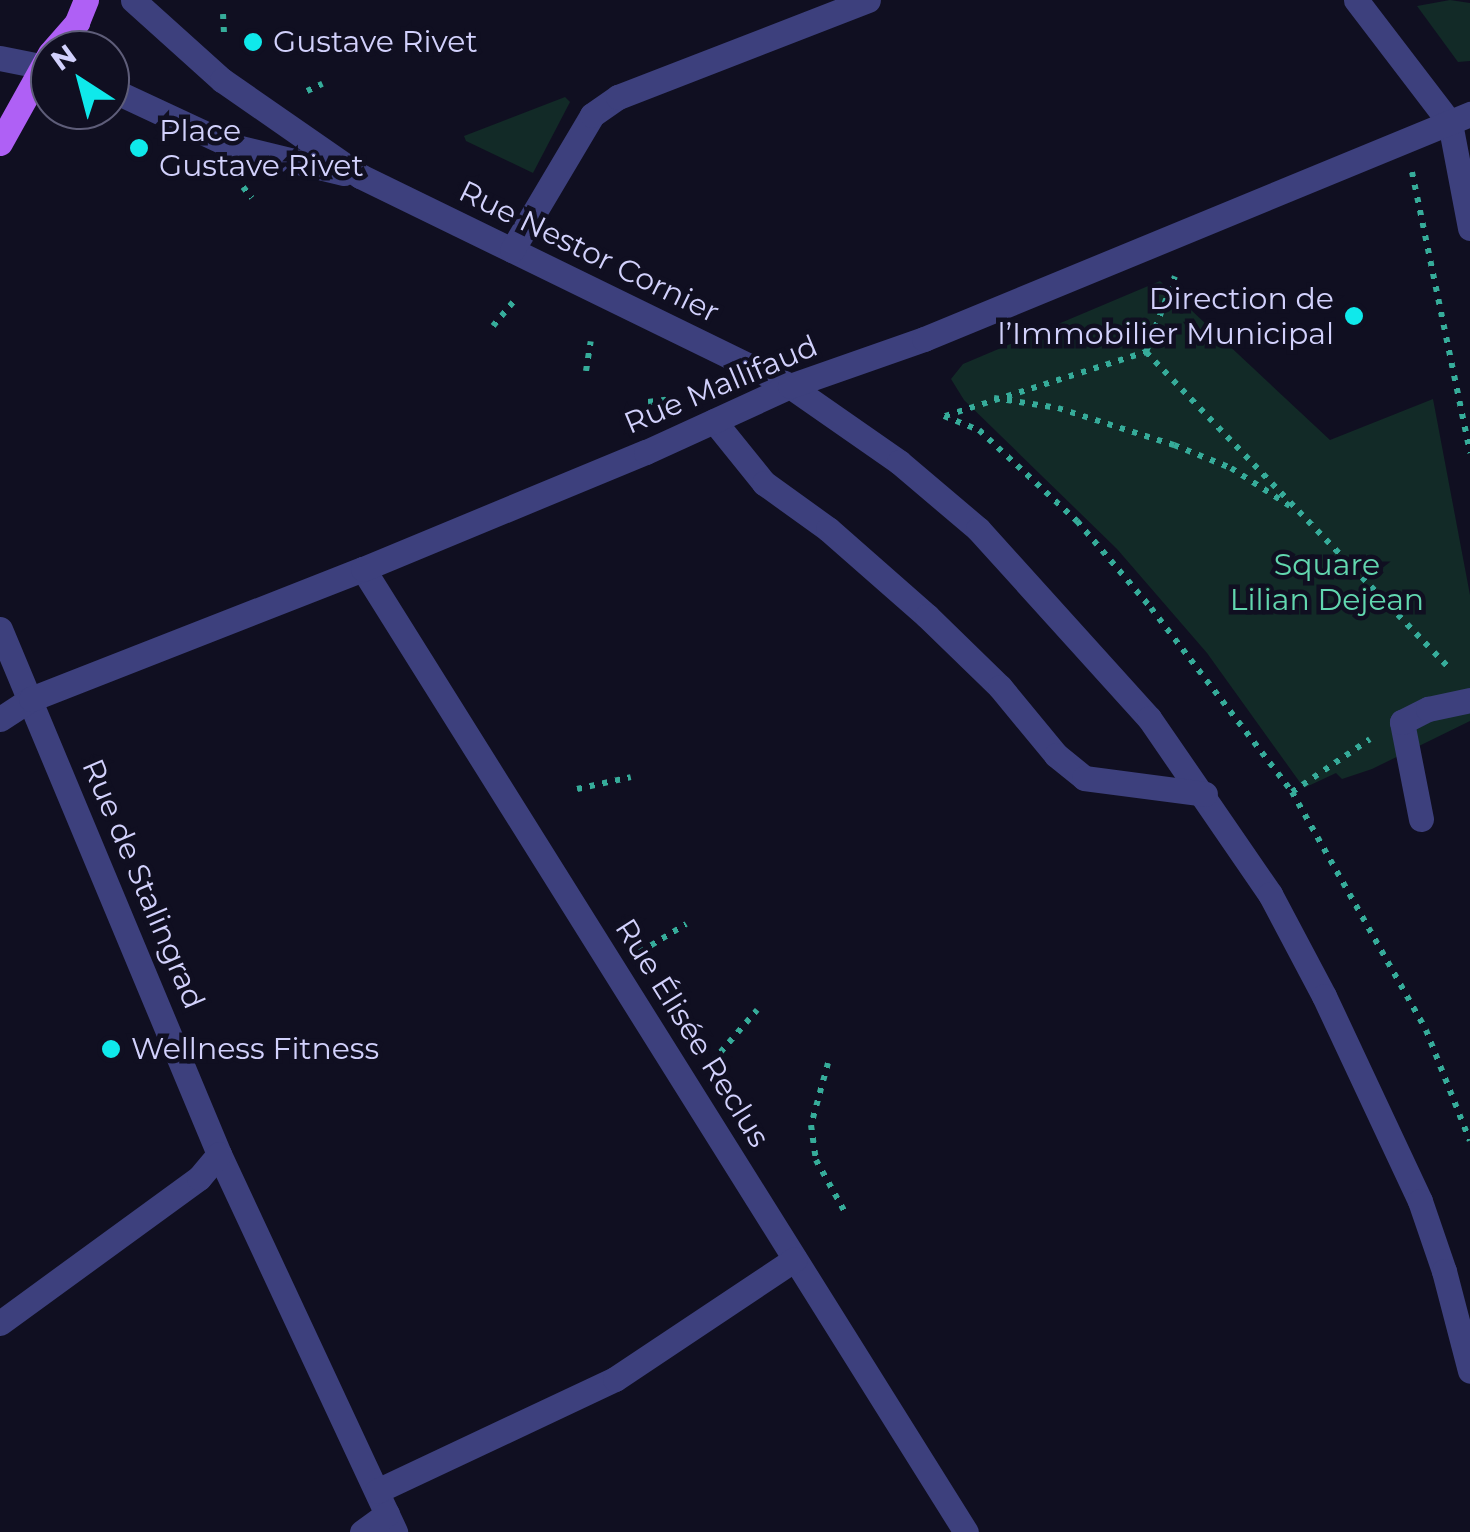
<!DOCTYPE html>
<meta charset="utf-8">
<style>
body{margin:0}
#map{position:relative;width:1470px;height:1532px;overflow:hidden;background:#100f21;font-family:Montserrat,sans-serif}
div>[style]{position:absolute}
.green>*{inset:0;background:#122a27}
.path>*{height:6px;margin-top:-3px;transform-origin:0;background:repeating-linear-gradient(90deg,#36ac9a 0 5px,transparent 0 13px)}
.minor>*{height:25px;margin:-12.5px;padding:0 12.5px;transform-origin:12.5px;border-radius:12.5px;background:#3d407d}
.major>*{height:25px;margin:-12.5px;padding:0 12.5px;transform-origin:12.5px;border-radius:12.5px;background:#af60f5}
.dots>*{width:28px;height:28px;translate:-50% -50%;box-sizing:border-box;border:5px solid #100f21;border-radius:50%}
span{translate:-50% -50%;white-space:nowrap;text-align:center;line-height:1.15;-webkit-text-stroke:9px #100f21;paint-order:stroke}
.poi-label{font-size:30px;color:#d2d1fc}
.left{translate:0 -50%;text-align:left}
.right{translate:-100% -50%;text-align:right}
.street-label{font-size:30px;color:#d2d1fc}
.park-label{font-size:30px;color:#62d7af}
.north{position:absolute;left:30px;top:30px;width:100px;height:100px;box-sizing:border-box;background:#100f21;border:2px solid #5e5d79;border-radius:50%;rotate:324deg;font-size:28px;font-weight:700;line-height:40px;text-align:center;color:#d2d1fc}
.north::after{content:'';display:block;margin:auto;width:35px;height:45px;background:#0fe9eb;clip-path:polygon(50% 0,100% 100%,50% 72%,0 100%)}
</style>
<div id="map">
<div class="green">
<i style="clip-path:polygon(1450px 0,1470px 3px,1470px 61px,1458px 62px,1417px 6px)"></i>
<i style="clip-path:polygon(565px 97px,570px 102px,533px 173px,466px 141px,464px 136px)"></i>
<i style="clip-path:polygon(1160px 281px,1330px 440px,1433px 399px,1470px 595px,1470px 721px,1372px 769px,1342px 779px,1336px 773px,1304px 788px,1207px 653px,1117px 549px,964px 400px,951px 379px,963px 364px)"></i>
</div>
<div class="path">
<i style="left:223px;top:14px;width:19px;rotate:87deg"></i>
<i style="left:307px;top:91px;width:17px;rotate:-25deg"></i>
<i style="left:1412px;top:172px;width:287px;rotate:78.3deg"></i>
<i style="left:243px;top:187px;width:14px;rotate:51deg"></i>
<i style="left:493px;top:326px;width:31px;rotate:-50deg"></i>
<i style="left:1146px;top:352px;width:436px;rotate:46.2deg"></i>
<i style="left:586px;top:371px;width:30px;rotate:-81deg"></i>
<i style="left:994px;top:398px;width:65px;rotate:8.9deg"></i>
<i style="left:1058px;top:408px;width:122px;rotate:17.7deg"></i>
<i style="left:1174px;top:445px;width:61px;rotate:22deg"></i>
<i style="left:1231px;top:468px;width:70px;rotate:32.8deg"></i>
<i style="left:648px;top:402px;width:24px;rotate:-7deg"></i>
<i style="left:944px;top:416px;width:38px;rotate:22deg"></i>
<i style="left:979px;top:430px;width:134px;rotate:42.9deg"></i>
<i style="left:1077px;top:521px;width:114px;rotate:49.6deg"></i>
<i style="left:1151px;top:608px;width:232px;rotate:52.5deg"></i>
<i style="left:1292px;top:792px;width:273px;rotate:60.6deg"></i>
<i style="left:1426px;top:1030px;width:119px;rotate:68.4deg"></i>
<i style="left:945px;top:416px;width:211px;rotate:-17.7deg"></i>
<i style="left:1146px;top:352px;width:81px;rotate:-69.1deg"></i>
<i style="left:577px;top:789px;width:55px;rotate:-12.5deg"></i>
<i style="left:1292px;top:792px;width:94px;rotate:-34.2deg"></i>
<i style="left:640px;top:952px;width:54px;rotate:-31.3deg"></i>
<i style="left:712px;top:1062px;width:69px;rotate:-49.1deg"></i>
<i style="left:828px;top:1063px;width:64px;rotate:105.3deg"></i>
<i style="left:811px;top:1125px;width:35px;rotate:82deg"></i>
<i style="left:816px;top:1160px;width:62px;rotate:60.9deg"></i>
</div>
<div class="minor">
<i style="left:133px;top:0;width:120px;rotate:42deg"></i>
<i style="left:222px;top:80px;width:168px;rotate:34.8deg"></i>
<i style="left:360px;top:176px;width:479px;rotate:26deg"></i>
<i style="left:790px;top:386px;width:133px;rotate:34.9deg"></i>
<i style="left:899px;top:462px;width:104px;rotate:40.3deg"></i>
<i style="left:978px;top:529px;width:255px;rotate:47.9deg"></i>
<i style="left:1149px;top:718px;width:214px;rotate:55.5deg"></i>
<i style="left:1270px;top:894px;width:115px;rotate:62.1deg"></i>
<i style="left:1324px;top:996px;width:226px;rotate:64.9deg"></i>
<i style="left:1420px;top:1201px;width:74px;rotate:71.1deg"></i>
<i style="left:1444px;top:1271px;width:103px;rotate:75.4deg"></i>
<i style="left:1356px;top:0;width:155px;rotate:52.6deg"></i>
<i style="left:1450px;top:123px;width:107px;rotate:79.2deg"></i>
<i style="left:0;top:58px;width:51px;rotate:11.3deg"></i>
<i style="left:110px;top:89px;width:135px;rotate:25deg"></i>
<i style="left:232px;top:146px;width:115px;rotate:13.6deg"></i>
<i style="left:512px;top:250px;width:157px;rotate:-59.3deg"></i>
<i style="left:592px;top:115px;width:32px;rotate:-35deg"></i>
<i style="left:618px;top:97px;width:268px;rotate:-21.2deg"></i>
<i style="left:714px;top:421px;width:80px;rotate:51.1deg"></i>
<i style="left:764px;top:483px;width:79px;rotate:35.7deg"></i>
<i style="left:828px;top:529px;width:132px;rotate:41.3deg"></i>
<i style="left:927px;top:616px;width:102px;rotate:44.2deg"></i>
<i style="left:1000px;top:687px;width:88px;rotate:50.5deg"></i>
<i style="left:1056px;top:755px;width:36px;rotate:39deg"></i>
<i style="left:1084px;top:778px;width:122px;rotate:7.5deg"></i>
<i style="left:363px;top:569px;width:1136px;rotate:57.95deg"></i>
<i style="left:0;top:629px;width:569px;rotate:67.36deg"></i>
<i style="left:219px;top:1154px;width:417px;rotate:65deg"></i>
<i style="left:0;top:719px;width:37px;rotate:-33deg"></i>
<i style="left:31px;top:699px;width:357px;rotate:-21.4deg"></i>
<i style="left:363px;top:569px;width:306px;rotate:-22.5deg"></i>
<i style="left:646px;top:452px;width:158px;rotate:-24.6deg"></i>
<i style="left:790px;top:386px;width:142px;rotate:-19.3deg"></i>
<i style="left:924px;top:339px;width:591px;rotate:-22.4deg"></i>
<i style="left:1421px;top:819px;width:99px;rotate:-101.1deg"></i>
<i style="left:1402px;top:722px;width:29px;rotate:-27deg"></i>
<i style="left:1428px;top:709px;width:43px;rotate:-12.1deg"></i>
<i style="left:0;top:1323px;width:246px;rotate:-36.1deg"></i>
<i style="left:199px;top:1178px;width:31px;rotate:-50deg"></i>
<i style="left:377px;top:1491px;width:263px;rotate:-25.2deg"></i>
<i style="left:615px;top:1379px;width:216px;rotate:-33.7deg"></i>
<i style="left:362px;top:1532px;width:31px;rotate:-36deg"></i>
</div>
<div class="major">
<i style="left:53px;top:50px;width:37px;rotate:-49deg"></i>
<i style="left:77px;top:22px;width:24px;rotate:-68deg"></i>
<i style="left:0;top:143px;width:103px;rotate:-60.9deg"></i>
</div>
<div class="dots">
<i style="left:253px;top:42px;background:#0fe9eb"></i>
<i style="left:139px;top:148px;background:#0fe9eb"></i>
<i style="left:1354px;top:316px;background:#0fe9eb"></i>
<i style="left:111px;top:1049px;background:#0fe9eb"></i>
</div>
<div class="poi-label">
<span class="left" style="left:273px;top:42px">Gustave Rivet</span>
<span class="left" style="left:159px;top:148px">Place<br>Gustave Rivet</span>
<span class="right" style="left:1334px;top:316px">Direction de<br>l’Immobilier Municipal</span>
<span class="left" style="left:131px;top:1049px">Wellness Fitness</span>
</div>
<div class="street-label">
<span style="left:589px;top:252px;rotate:26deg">Rue Nestor Cornier</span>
<span style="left:721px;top:385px;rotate:-23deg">Rue Mallifaud</span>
<span style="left:143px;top:884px;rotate:67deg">Rue de Stalingrad</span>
<span style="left:692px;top:1033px;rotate:58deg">Rue Élisée Reclus</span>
</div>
<div class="park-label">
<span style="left:1327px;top:582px">Square<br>Lilian Dejean</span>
</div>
<div class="north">N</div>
</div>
